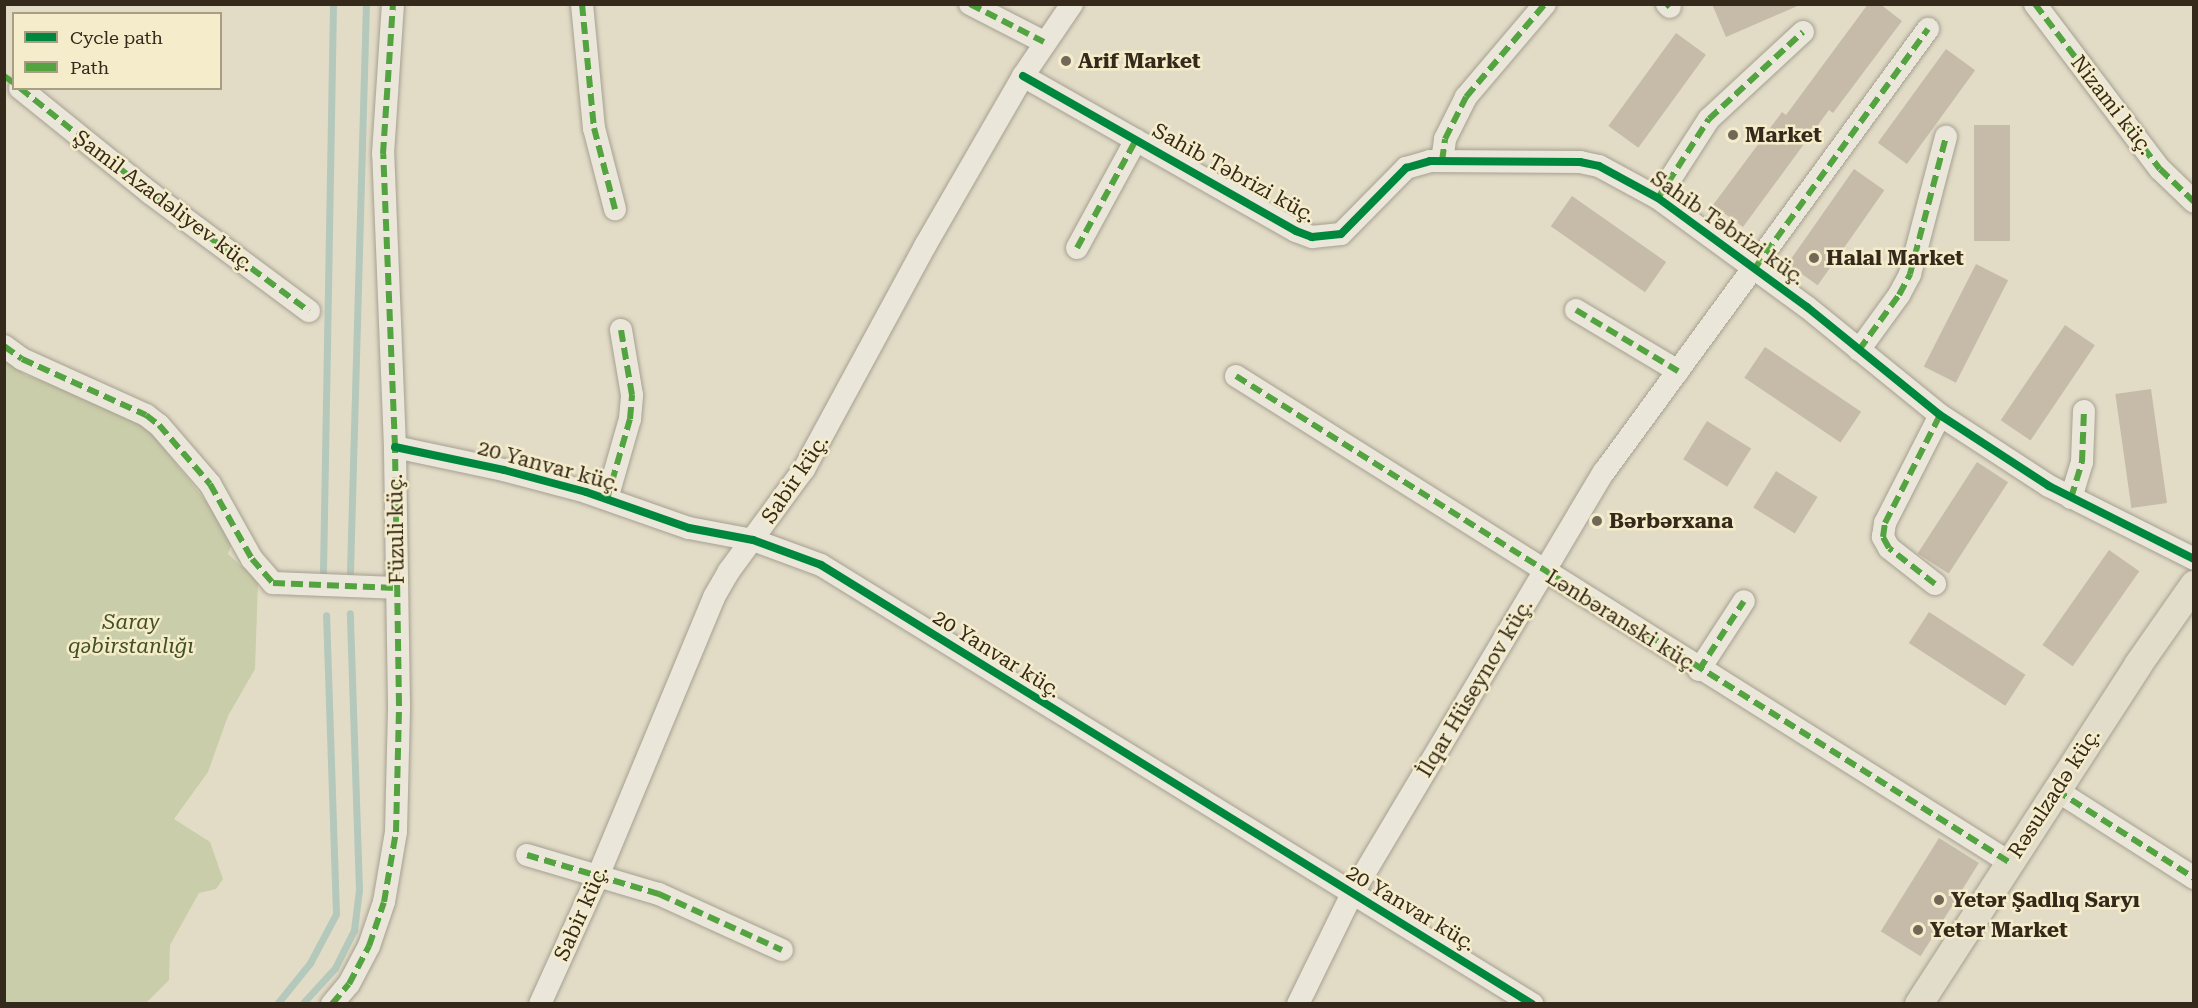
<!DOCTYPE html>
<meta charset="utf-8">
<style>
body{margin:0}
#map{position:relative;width:2198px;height:1008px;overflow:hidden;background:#e2dcc7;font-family:"Roboto Serif",serif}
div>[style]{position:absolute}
.cemetery>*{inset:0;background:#cacda9}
.stream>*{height:7px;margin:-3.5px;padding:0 3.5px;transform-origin:3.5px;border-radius:3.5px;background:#b4c8bc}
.building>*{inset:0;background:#c6baa8;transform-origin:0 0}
.roads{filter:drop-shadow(0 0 2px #a6a091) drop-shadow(0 0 2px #a6a091)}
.minor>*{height:22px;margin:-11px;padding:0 11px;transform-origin:11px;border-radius:11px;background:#eae6d9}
.major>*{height:28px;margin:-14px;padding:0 14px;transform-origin:14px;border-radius:14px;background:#e2dcca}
.quiet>*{height:6px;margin-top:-3px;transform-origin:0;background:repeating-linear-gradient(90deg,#53a340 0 12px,transparent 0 18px)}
.cycleway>*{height:8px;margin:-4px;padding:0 4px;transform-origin:4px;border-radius:4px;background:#00873e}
.dots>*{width:16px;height:16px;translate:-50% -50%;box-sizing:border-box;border:3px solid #f5eccb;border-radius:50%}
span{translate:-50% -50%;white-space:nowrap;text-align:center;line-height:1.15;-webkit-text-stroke:5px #f5eccb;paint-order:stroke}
.poi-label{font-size:21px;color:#34291a;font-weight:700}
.left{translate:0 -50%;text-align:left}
.street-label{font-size:21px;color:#34291a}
.park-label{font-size:21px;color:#415121;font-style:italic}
.frame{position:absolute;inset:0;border:6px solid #34291a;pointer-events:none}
.legend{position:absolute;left:12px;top:12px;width:210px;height:78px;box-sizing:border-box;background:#f5eccb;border:2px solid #a89e84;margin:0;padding:8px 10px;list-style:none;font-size:18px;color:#34291a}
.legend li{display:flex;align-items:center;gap:12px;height:30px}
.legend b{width:30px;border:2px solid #a89e84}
</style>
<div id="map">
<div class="cemetery">
<i style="clip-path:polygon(4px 359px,25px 375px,92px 397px,143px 422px,234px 537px,228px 554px,258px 581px,255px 669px,228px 716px,208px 772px,174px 819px,210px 842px,223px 879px,216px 889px,199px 893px,170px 945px,169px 980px,146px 1003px,5px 1003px)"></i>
</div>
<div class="stream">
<i style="left:323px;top:572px;width:568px;rotate:-88.99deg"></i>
<i style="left:350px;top:572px;width:568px;rotate:-88.39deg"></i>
<i style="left:277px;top:1004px;width:53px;rotate:-51.2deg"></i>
<i style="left:310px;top:963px;width:55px;rotate:-62deg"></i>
<i style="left:336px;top:914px;width:299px;rotate:-91.9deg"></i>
<i style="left:302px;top:1004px;width:49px;rotate:-47.5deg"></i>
<i style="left:335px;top:968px;width:42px;rotate:-63.4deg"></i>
<i style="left:354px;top:930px;width:40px;rotate:-82.9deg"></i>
<i style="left:359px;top:890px;width:277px;rotate:-91.9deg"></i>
</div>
<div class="building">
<i style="clip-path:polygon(1712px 4px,1802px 4px,1726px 37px)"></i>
<i style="clip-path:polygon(1868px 4px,1880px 4px,1902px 21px,1833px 113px,1829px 110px,1743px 227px,1713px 205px,1782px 112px,1786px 115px)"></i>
<i style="left:1676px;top:33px;width:37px;height:115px;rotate:36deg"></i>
<i style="left:1946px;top:49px;width:36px;height:116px;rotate:36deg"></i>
<i style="left:1974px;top:125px;width:36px;height:116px"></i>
<i style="left:1854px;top:169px;width:37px;height:116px;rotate:35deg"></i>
<i style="left:1572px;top:196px;width:115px;height:37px;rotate:35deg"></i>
<i style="left:1976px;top:264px;width:36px;height:115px;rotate:27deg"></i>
<i style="left:2065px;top:325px;width:36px;height:115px;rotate:34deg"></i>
<i style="left:1765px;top:347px;width:116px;height:37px;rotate:34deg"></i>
<i style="left:2151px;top:389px;width:115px;height:36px;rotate:82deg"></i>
<i style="left:1707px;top:421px;width:52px;height:45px;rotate:32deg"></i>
<i style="left:1977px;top:462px;width:37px;height:109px;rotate:33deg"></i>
<i style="left:1776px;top:471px;width:49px;height:43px;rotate:32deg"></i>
<i style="left:2109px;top:550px;width:37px;height:116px;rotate:35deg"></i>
<i style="left:1929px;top:612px;width:115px;height:37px;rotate:33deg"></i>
<i style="left:1939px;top:838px;width:47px;height:110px;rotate:32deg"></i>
</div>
<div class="roads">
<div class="minor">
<i style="left:582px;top:4px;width:125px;rotate:84.5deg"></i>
<i style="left:594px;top:128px;width:84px;rotate:75.5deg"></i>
<i style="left:970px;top:4px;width:83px;rotate:27.2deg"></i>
<i style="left:1667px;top:4px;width:4px;rotate:45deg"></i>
<i style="left:2035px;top:4px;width:207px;rotate:52.9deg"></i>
<i style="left:2160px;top:169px;width:47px;rotate:44.1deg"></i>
<i style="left:1023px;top:76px;width:314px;rotate:29.6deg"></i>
<i style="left:1296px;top:231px;width:17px;rotate:21deg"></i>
<i style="left:1312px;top:237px;width:29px;rotate:-6deg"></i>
<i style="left:1341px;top:234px;width:93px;rotate:-45.4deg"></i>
<i style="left:1406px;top:168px;width:25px;rotate:-16deg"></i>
<i style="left:1430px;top:161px;width:150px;rotate:0.4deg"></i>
<i style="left:1580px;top:162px;width:19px;rotate:12deg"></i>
<i style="left:1599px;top:166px;width:67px;rotate:28.5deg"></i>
<i style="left:1658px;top:198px;width:185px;rotate:36.2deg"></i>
<i style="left:1807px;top:307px;width:171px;rotate:39.1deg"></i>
<i style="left:1940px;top:415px;width:130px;rotate:33.1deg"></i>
<i style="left:2049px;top:486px;width:162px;rotate:26.7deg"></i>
<i style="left:20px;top:88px;width:167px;rotate:38.9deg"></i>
<i style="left:150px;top:193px;width:198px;rotate:36.6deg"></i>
<i style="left:1442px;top:161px;width:22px;rotate:-82deg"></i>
<i style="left:1445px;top:139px;width:47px;rotate:-63.4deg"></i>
<i style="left:1466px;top:97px;width:122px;rotate:-49.7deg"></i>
<i style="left:1658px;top:198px;width:94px;rotate:-57.2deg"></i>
<i style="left:1709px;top:119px;width:128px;rotate:-42.8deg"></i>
<i style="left:1077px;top:248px;width:123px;rotate:-61.4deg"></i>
<i style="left:1576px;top:310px;width:119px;rotate:30.9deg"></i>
<i style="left:4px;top:346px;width:22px;rotate:36deg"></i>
<i style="left:22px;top:359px;width:136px;rotate:24.3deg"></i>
<i style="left:146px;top:415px;width:16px;rotate:38deg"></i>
<i style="left:159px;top:425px;width:78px;rotate:49.2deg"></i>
<i style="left:210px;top:484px;width:86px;rotate:60.8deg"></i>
<i style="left:252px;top:559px;width:32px;rotate:49deg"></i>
<i style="left:273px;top:583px;width:123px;rotate:2.3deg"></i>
<i style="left:1859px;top:350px;width:68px;rotate:-54deg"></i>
<i style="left:1899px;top:295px;width:24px;rotate:-62deg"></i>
<i style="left:1910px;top:274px;width:142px;rotate:-75.3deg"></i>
<i style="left:1236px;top:376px;width:913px;rotate:32.16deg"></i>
<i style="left:395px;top:447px;width:111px;rotate:11.9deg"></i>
<i style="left:504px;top:470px;width:85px;rotate:15deg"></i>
<i style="left:586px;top:492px;width:109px;rotate:19.3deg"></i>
<i style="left:689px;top:528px;width:65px;rotate:10.6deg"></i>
<i style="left:753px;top:540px;width:72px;rotate:20.2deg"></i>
<i style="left:821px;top:565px;width:836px;rotate:31.69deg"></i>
<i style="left:2071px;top:498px;width:38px;rotate:-73deg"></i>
<i style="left:2082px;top:462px;width:51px;rotate:-87.8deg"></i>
<i style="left:607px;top:499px;width:83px;rotate:-74deg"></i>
<i style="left:630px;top:419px;width:24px;rotate:-85deg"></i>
<i style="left:632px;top:395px;width:66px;rotate:-99.6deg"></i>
<i style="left:1935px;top:584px;width:58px;rotate:-142deg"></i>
<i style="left:1889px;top:548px;width:13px;rotate:-119deg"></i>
<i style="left:1883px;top:537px;width:14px;rotate:-82deg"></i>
<i style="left:1885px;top:523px;width:121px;rotate:-63deg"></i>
<i style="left:1699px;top:670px;width:82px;rotate:-56.9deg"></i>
<i style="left:2056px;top:790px;width:164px;rotate:32.5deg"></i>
<i style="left:527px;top:855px;width:138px;rotate:16.5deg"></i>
<i style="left:659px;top:894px;width:135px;rotate:24.5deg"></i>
<i style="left:332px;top:1004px;width:26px;rotate:-50deg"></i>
<i style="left:349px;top:984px;width:43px;rotate:-62.2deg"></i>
<i style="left:369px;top:946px;width:46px;rotate:-71.2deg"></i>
<i style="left:384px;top:902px;width:71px;rotate:-80.3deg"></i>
<i style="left:396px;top:832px;width:127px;rotate:-88.6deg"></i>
<i style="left:399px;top:705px;width:258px;rotate:-90.9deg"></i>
<i style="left:395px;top:447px;width:293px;rotate:-92.3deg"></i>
<i style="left:383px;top:154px;width:150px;rotate:-86.2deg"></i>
<i style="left:540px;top:1004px;width:141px;rotate:-65.6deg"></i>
<i style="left:598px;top:876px;width:302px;rotate:-67.4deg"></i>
<i style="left:714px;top:597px;width:30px;rotate:-60deg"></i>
<i style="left:729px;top:571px;width:127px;rotate:-53.7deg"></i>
<i style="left:804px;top:469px;width:254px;rotate:-61.5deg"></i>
<i style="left:925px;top:246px;width:196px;rotate:-60deg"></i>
<i style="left:1023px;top:76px;width:87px;rotate:-55.8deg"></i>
<i style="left:1298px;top:1004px;width:123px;rotate:-63.9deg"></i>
<i style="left:1352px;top:894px;width:492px;rotate:-59.2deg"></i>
<i style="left:1604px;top:472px;width:549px;rotate:-53.82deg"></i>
</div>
<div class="major">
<i style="left:1919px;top:1004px;width:404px;rotate:-57.1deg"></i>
<i style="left:2138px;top:665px;width:98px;rotate:-55deg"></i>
</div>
</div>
<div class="quiet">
<i style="left:582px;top:4px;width:125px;rotate:84.5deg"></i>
<i style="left:594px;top:128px;width:84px;rotate:75.5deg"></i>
<i style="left:970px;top:4px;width:83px;rotate:27.2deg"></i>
<i style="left:1667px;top:4px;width:4px;rotate:45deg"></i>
<i style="left:2035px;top:4px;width:207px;rotate:52.9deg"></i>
<i style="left:2160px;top:169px;width:47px;rotate:44.1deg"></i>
<i style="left:4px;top:76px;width:12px;rotate:35deg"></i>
<i style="left:20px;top:88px;width:167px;rotate:38.9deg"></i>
<i style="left:150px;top:193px;width:198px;rotate:36.6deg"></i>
<i style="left:1442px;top:161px;width:22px;rotate:-82deg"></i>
<i style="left:1445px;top:139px;width:47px;rotate:-63.4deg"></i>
<i style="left:1466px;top:97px;width:122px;rotate:-49.7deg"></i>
<i style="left:1658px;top:198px;width:94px;rotate:-57.2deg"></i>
<i style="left:1709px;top:119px;width:128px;rotate:-42.8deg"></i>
<i style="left:1077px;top:248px;width:123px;rotate:-61.4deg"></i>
<i style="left:1755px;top:268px;width:295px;rotate:-54.1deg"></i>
<i style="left:1576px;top:310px;width:119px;rotate:30.9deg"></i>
<i style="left:4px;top:346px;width:22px;rotate:36deg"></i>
<i style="left:22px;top:359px;width:136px;rotate:24.3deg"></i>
<i style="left:146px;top:415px;width:16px;rotate:38deg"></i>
<i style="left:159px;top:425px;width:78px;rotate:49.2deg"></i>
<i style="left:210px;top:484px;width:86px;rotate:60.8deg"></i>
<i style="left:252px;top:559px;width:32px;rotate:49deg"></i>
<i style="left:273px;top:583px;width:123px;rotate:2.3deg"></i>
<i style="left:1859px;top:350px;width:68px;rotate:-54deg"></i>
<i style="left:1899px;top:295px;width:24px;rotate:-62deg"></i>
<i style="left:1910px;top:274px;width:142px;rotate:-75.3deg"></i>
<i style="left:1236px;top:376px;width:913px;rotate:32.16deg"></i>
<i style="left:2071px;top:498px;width:38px;rotate:-73deg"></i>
<i style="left:2082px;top:462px;width:51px;rotate:-87.8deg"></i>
<i style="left:607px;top:499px;width:83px;rotate:-74deg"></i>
<i style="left:630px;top:419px;width:24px;rotate:-85deg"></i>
<i style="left:632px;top:395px;width:66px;rotate:-99.6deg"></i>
<i style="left:1935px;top:584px;width:58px;rotate:-142deg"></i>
<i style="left:1889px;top:548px;width:13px;rotate:-119deg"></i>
<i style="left:1883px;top:537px;width:14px;rotate:-82deg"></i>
<i style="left:1885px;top:523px;width:121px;rotate:-63deg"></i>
<i style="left:1699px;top:670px;width:82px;rotate:-56.9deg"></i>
<i style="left:2056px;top:790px;width:164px;rotate:32.5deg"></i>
<i style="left:527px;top:855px;width:138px;rotate:16.5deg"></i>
<i style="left:659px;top:894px;width:135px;rotate:24.5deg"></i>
<i style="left:332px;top:1004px;width:26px;rotate:-50deg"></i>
<i style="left:349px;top:984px;width:43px;rotate:-62.2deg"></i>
<i style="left:369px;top:946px;width:46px;rotate:-71.2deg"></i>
<i style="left:384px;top:902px;width:71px;rotate:-80.3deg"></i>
<i style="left:396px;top:832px;width:127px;rotate:-88.6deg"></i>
<i style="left:399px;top:705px;width:258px;rotate:-90.9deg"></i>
<i style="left:395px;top:447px;width:293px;rotate:-92.3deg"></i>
<i style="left:383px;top:154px;width:150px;rotate:-86.2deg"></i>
</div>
<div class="cycleway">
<i style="left:1023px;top:76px;width:314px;rotate:29.6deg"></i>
<i style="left:1296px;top:231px;width:17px;rotate:21deg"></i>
<i style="left:1312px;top:237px;width:29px;rotate:-6deg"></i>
<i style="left:1341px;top:234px;width:93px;rotate:-45.4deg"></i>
<i style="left:1406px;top:168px;width:25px;rotate:-16deg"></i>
<i style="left:1430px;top:161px;width:150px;rotate:0.4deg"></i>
<i style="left:1580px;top:162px;width:19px;rotate:12deg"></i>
<i style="left:1599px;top:166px;width:67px;rotate:28.5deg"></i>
<i style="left:1658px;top:198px;width:185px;rotate:36.2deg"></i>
<i style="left:1807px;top:307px;width:171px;rotate:39.1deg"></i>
<i style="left:1940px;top:415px;width:130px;rotate:33.1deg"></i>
<i style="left:2049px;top:486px;width:162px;rotate:26.7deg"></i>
<i style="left:395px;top:447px;width:111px;rotate:11.9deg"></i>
<i style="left:504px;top:470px;width:85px;rotate:15deg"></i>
<i style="left:586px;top:492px;width:109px;rotate:19.3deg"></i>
<i style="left:689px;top:528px;width:65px;rotate:10.6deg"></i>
<i style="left:753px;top:540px;width:72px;rotate:20.2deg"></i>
<i style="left:821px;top:565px;width:836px;rotate:31.69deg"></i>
</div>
<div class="dots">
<i style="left:1066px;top:61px;background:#716857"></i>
<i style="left:1733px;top:135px;background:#716857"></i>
<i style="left:1814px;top:258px;background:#716857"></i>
<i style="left:1597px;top:521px;background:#716857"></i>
<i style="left:1939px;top:900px;background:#716857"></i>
<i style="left:1918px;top:930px;background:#716857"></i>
</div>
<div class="poi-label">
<span class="left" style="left:1078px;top:61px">Arif Market</span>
<span class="left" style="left:1745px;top:135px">Market</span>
<span class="left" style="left:1826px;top:258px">Halal Market</span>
<span class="left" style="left:1609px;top:521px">Bərbərxana</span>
<span class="left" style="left:1951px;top:900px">Yetər Şadlıq Saryı</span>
<span class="left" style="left:1930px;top:930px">Yetər Market</span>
</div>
<div class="street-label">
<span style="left:2112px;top:105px;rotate:52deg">Nizami küç.</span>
<span style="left:1234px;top:173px;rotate:29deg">Sahib Təbrizi küç.</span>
<span style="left:164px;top:201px;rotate:37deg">Şamil Azadəliyev küç.</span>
<span style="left:1728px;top:228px;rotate:35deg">Sahib Təbrizi küç.</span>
<span style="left:549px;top:466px;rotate:15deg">20 Yanvar küç.</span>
<span style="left:795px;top:479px;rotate:-56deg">Sabir küç.</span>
<span style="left:396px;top:529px;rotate:-91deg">Füzuli küç.</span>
<span style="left:1622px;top:621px;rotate:32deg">Lənbəranski küç.</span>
<span style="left:997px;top:654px;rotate:32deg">20 Yanvar küç.</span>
<span style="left:1475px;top:688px;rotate:-59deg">İlqar Hüseynov küç.</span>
<span style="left:2054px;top:793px;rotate:-57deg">Rəsulzadə küç.</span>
<span style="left:1411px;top:908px;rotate:31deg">20 Yanvar küç.</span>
<span style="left:581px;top:913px;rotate:-66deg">Sabir küç.</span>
</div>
<div class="park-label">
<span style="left:131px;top:634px">Saray<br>qəbirstanlığı</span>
</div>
<div class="frame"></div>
<ul class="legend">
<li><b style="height:8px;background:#00873e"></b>Cycle path</li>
<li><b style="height:8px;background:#53a340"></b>Path</li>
</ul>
</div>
